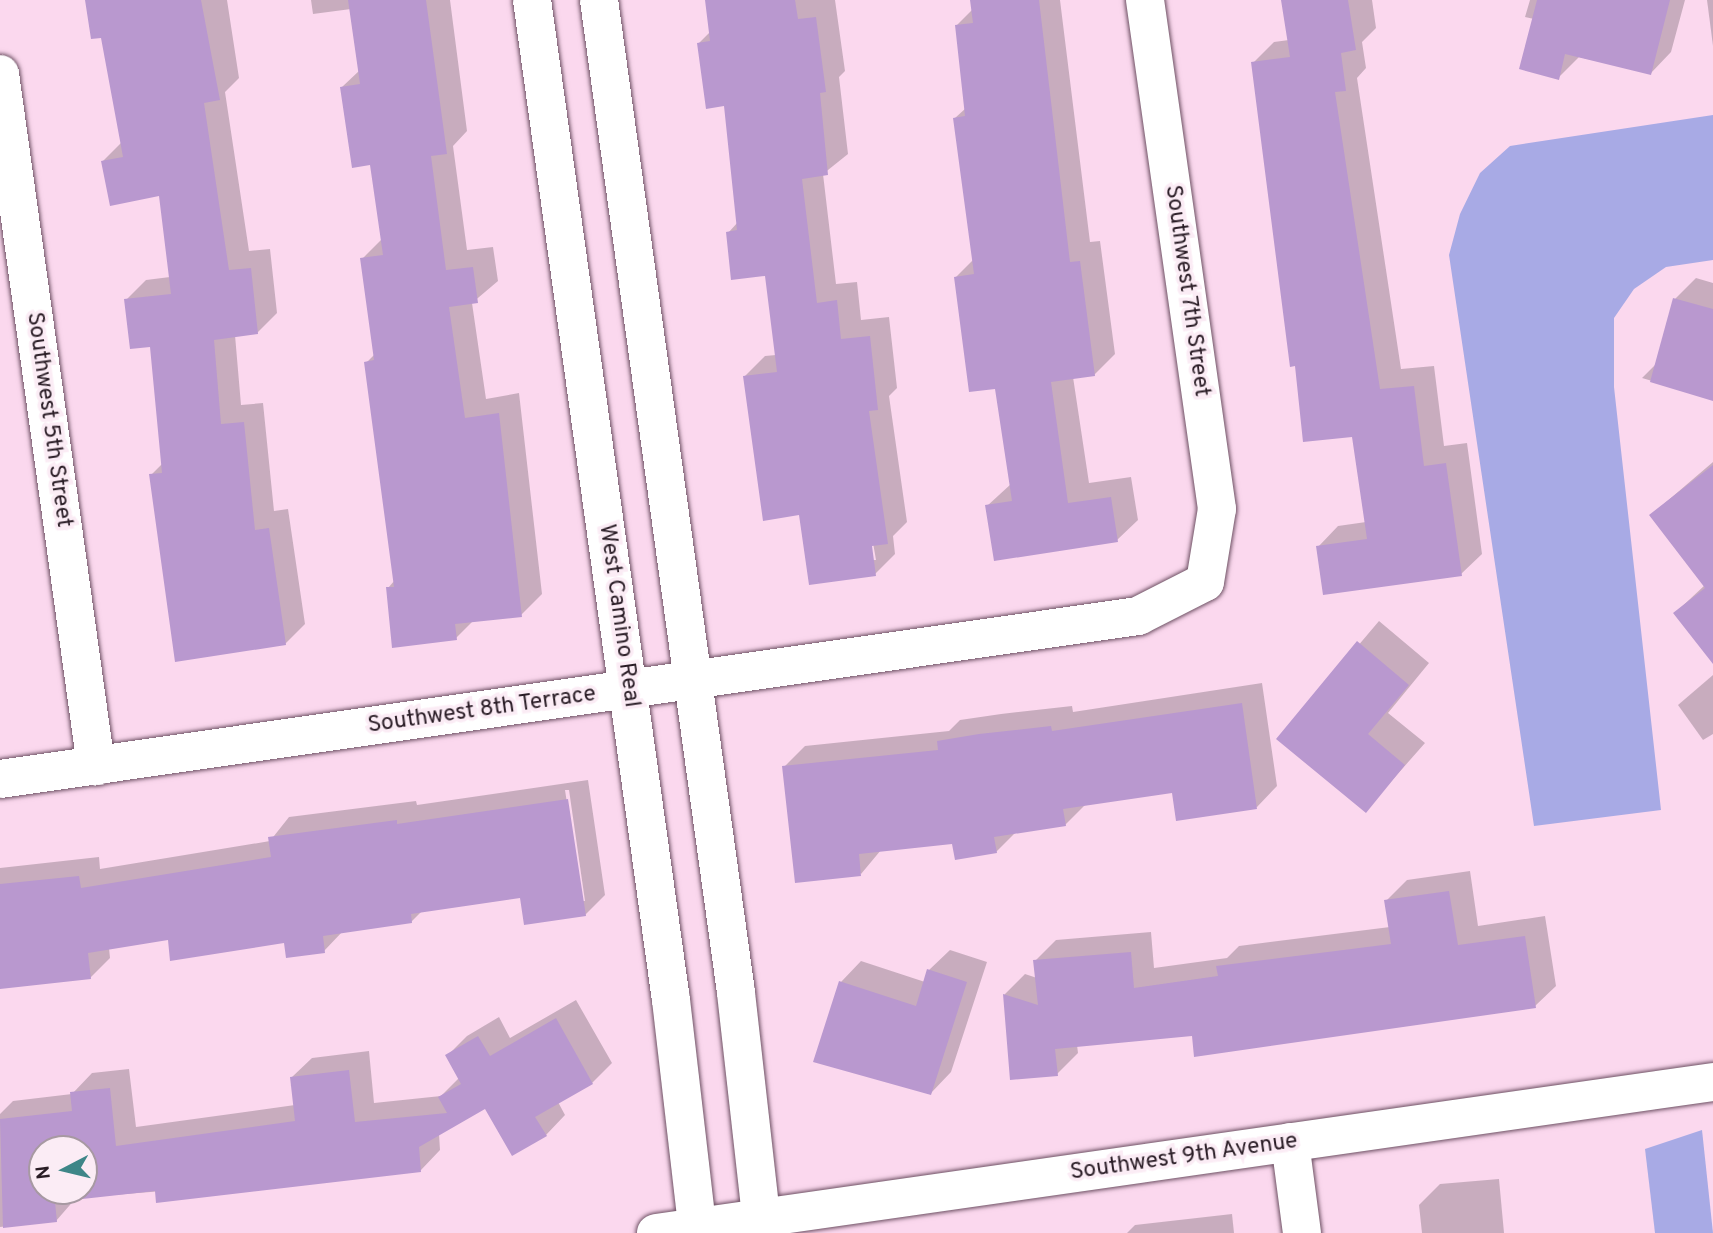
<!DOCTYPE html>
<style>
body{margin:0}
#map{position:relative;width:1713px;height:1233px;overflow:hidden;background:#fbd8ee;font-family:Overpass,sans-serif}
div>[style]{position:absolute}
.water>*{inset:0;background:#a8aae5}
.shadow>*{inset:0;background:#0003}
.building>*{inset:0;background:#b998cf}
.roads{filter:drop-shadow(0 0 2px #6e5164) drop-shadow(0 0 2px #6e5164)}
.minor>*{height:38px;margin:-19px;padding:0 19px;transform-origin:19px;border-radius:19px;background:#fff}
span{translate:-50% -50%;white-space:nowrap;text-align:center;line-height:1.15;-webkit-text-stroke:7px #fbecf5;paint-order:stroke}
.street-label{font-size:23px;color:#291c25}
.north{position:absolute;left:28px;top:1135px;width:70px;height:70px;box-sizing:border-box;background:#fbecf5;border:2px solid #a799a2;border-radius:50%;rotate:263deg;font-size:19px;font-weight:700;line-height:28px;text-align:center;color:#291c25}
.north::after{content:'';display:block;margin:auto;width:24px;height:32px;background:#3e8688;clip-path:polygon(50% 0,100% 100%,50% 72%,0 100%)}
</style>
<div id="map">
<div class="water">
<i style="clip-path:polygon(1713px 115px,1713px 260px,1666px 267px,1634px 289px,1614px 318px,1614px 387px,1661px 810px,1534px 826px,1449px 255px,1460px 214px,1480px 173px,1510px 146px)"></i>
<i style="clip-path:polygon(1702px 1130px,1713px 1233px,1655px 1233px,1645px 1149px)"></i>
</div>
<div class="shadow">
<i style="clip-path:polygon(87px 0,227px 0,239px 78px,225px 92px,249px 251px,270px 249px,277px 313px,257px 333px,235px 335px,241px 405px,263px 403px,274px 511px,288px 509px,305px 624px,285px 644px,151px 475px,163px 463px,151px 345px,126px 300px,146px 280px,170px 277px,160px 194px,103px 161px,122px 142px,102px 36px)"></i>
<i style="clip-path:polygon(311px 0,450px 0,467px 131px,453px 146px,467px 250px,493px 247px,498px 281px,472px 303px,486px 399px,519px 393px,542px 594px,521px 615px,474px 620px,456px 638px,388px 588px,395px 580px,366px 363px,375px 354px,362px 259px,382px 239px,371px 163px,342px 87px,360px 70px,351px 9px,313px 14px)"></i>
<i style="clip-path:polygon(evenodd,707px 0,835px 0,845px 71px,839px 77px,848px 154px,823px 174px,836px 284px,857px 282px,861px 320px,889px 317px,897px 388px,889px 396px,907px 522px,893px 536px,895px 554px,875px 574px,800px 514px,745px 376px,765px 356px,776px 355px,766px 274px,728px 233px,738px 222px,726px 104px,698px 44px,711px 31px,707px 0,872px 537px,876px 560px,872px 560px,872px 537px)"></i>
<i style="clip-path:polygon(972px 0,1060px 0,1090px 242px,1100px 241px,1115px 354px,1094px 375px,1073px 377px,1089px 483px,1131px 477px,1138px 520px,1117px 540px,987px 506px,1011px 484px,997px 387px,956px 277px,974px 259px,955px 118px,966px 108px,957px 25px,973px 9px)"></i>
<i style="clip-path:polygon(1283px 0,1372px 0,1376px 28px,1362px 42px,1366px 68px,1357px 78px,1401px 369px,1434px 366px,1444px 446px,1467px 443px,1482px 554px,1461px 574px,1318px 547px,1338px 526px,1366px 522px,1353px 435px,1297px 365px,1292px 365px,1253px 63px,1274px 42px,1289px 40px)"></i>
<i style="clip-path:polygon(1530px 0,1685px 0,1671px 52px,1651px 73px,1579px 57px,1558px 78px,1534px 19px,1525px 17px)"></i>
<i style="clip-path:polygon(1707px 0,1713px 0,1713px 46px)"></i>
<i style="clip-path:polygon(1696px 278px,1713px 283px,1713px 399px,1642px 378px,1657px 363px,1675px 299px)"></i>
<i style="clip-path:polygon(1713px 462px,1713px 661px,1675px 613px,1705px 585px,1651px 515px)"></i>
<i style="clip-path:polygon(1379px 621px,1429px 663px,1388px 713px,1425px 743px,1365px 811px,1279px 739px)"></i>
<i style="clip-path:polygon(1713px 675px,1713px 734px,1703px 740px,1678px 705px)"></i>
<i style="clip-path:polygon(1262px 683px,1277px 786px,1257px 807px,1173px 791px,1086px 804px,1065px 825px,1016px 832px,996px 852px,954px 842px,881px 850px,861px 874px,784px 767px,805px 746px,949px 731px,960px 720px,1001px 714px,1072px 706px,1073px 712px)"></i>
<i style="clip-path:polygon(evenodd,588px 780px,605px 895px,585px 915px,521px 896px,423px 910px,411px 922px,343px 931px,324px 951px,285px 941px,169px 938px,109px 948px,110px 958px,90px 978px,0 987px,0 868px,99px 857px,100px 869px,270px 841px,289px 817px,416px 801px,417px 805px,588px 780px,565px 790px,569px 790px,585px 901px,582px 901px,565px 790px)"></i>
<i style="clip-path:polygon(1470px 871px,1478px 926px,1545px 916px,1556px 986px,1535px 1006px,1077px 1045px,1078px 1053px,1057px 1074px,1004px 995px,1025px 974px,1037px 978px,1035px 961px,1056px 940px,1151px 932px,1154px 968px,1227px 958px,1239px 946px,1390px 927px,1386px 901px,1407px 880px)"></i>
<i style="clip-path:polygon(950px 950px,987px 962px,951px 1072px,931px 1093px,841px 982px,861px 961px,925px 982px,929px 970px)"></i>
<i style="clip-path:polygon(evenodd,576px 1000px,612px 1063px,592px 1083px,558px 1102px,565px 1115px,546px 1135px,486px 1106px,439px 1134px,440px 1150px,421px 1170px,76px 1198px,56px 1221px,0 1227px,0 1114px,13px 1101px,72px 1094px,92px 1073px,129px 1069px,136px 1127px,295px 1105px,292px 1077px,312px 1058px,369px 1051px,374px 1103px,441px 1096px,459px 1078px,447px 1056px,467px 1036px,499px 1017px,510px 1038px,576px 1000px,42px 1149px,84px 1149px,84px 1191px,42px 1191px,42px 1149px)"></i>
<i style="clip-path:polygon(1499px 1179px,1504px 1233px,1422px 1233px,1419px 1205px,1440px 1184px)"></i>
<i style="clip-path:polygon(1232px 1214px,1234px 1233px,1127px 1233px,1135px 1225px)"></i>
</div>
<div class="building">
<i style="clip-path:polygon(85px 0,201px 0,220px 100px,204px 103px,229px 270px,251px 268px,258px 334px,214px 340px,221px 424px,244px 422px,255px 530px,269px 528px,286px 645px,175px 662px,149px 474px,162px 473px,150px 347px,130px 349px,124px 299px,171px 294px,159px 196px,110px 206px,101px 161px,123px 157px,101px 38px,91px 39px)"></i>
<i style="clip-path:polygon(348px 0,426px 0,447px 154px,431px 156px,446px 270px,473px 267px,478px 303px,449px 307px,465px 418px,499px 413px,522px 617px,455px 624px,457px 640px,392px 648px,386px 587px,394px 587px,364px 362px,374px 360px,360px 258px,383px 255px,370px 165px,352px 168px,340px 87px,360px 84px)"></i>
<i style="clip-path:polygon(705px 0,795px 0,798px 19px,816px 17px,826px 92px,820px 93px,828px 175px,802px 179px,817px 303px,837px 300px,841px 339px,870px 336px,878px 410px,869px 411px,888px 544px,872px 546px,876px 576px,809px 585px,799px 515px,763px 521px,743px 376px,777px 372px,765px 276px,731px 280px,726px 232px,737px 230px,724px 106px,706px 109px,697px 43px,710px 41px)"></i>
<i style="clip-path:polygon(970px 0,1039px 0,1070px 262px,1080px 261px,1095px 376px,1051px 382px,1068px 503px,1111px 497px,1118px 542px,994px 561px,985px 505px,1012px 501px,995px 389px,969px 392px,954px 277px,974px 274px,953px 118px,965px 116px,955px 25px,973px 23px)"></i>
<i style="clip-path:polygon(1281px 0,1348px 0,1356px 50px,1341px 53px,1346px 91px,1335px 92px,1380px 389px,1414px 386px,1424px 466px,1446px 463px,1462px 576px,1323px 595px,1316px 546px,1367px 539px,1352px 437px,1303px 442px,1295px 366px,1290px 367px,1251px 62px,1290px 57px)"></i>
<i style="clip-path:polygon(1537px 0,1670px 0,1651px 75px,1565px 54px,1559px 80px,1519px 69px)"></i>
<i style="clip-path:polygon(1673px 298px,1713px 309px,1713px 401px,1650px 382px)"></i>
<i style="clip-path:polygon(1713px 465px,1713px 664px,1673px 613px,1705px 588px,1649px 515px)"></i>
<i style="clip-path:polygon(1357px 641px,1409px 685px,1368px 734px,1405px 765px,1366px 813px,1276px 739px)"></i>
<i style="clip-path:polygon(1242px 703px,1257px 809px,1176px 821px,1172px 793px,1063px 809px,1066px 826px,994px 837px,997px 853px,955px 860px,952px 844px,859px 854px,861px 876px,795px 883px,782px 766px,938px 750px,937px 741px,979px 734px,1051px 726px,1052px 731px)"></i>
<i style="clip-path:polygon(568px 799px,586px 916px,524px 925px,520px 898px,411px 914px,412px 923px,323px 936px,325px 953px,286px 958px,284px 943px,170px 961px,168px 940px,88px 953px,91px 979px,0 989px,0 884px,79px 876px,81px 888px,271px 857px,268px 837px,397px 820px,397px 824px)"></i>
<i style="clip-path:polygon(1449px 891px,1458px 945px,1525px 936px,1536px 1008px,1194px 1057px,1192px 1036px,1055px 1049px,1058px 1076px,1010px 1080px,1003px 994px,1038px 1005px,1033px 960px,1131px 952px,1134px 988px,1218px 976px,1216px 966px,1391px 944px,1384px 900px)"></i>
<i style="clip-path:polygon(927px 969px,967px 982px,931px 1095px,813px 1062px,839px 981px,916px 1006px)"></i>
<i style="clip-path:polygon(evenodd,556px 1018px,593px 1084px,535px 1117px,547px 1136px,512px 1156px,485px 1109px,419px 1147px,421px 1172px,156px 1203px,155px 1191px,55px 1202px,57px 1222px,3px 1228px,0 1119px,72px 1111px,70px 1092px,110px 1088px,116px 1146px,295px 1121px,290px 1077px,349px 1070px,355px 1122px,447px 1113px,438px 1097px,461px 1084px,445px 1055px,478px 1036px,490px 1056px,556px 1018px,42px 1149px,84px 1149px,84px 1191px,42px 1191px,42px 1149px)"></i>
</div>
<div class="roads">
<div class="minor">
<i style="left:532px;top:0;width:1010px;rotate:82.09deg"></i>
<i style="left:671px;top:1000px;width:235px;rotate:83.4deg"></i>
<i style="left:599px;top:0;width:1002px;rotate:82.14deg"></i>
<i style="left:736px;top:993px;width:242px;rotate:83.6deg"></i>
<i style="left:0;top:74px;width:699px;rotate:82.1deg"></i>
<i style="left:0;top:779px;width:1150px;rotate:-8.15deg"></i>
<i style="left:1138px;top:616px;width:75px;rotate:-26.9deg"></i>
<i style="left:1205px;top:582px;width:74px;rotate:-80.7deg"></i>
<i style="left:1217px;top:509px;width:514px;rotate:-98.05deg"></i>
<i style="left:1290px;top:1142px;width:92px;rotate:82.5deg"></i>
<i style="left:656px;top:1233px;width:1068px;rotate:-8.13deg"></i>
</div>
</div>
<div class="street-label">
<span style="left:1186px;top:291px;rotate:82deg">Southwest 7th Street</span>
<span style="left:48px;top:420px;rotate:82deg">Southwest 5th Street</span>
<span style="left:618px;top:616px;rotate:82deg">West Camino Real</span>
<span style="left:482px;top:711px;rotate:-8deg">Southwest 8th Terrace</span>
<span style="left:1184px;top:1158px;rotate:-8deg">Southwest 9th Avenue</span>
</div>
<div class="north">N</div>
</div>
